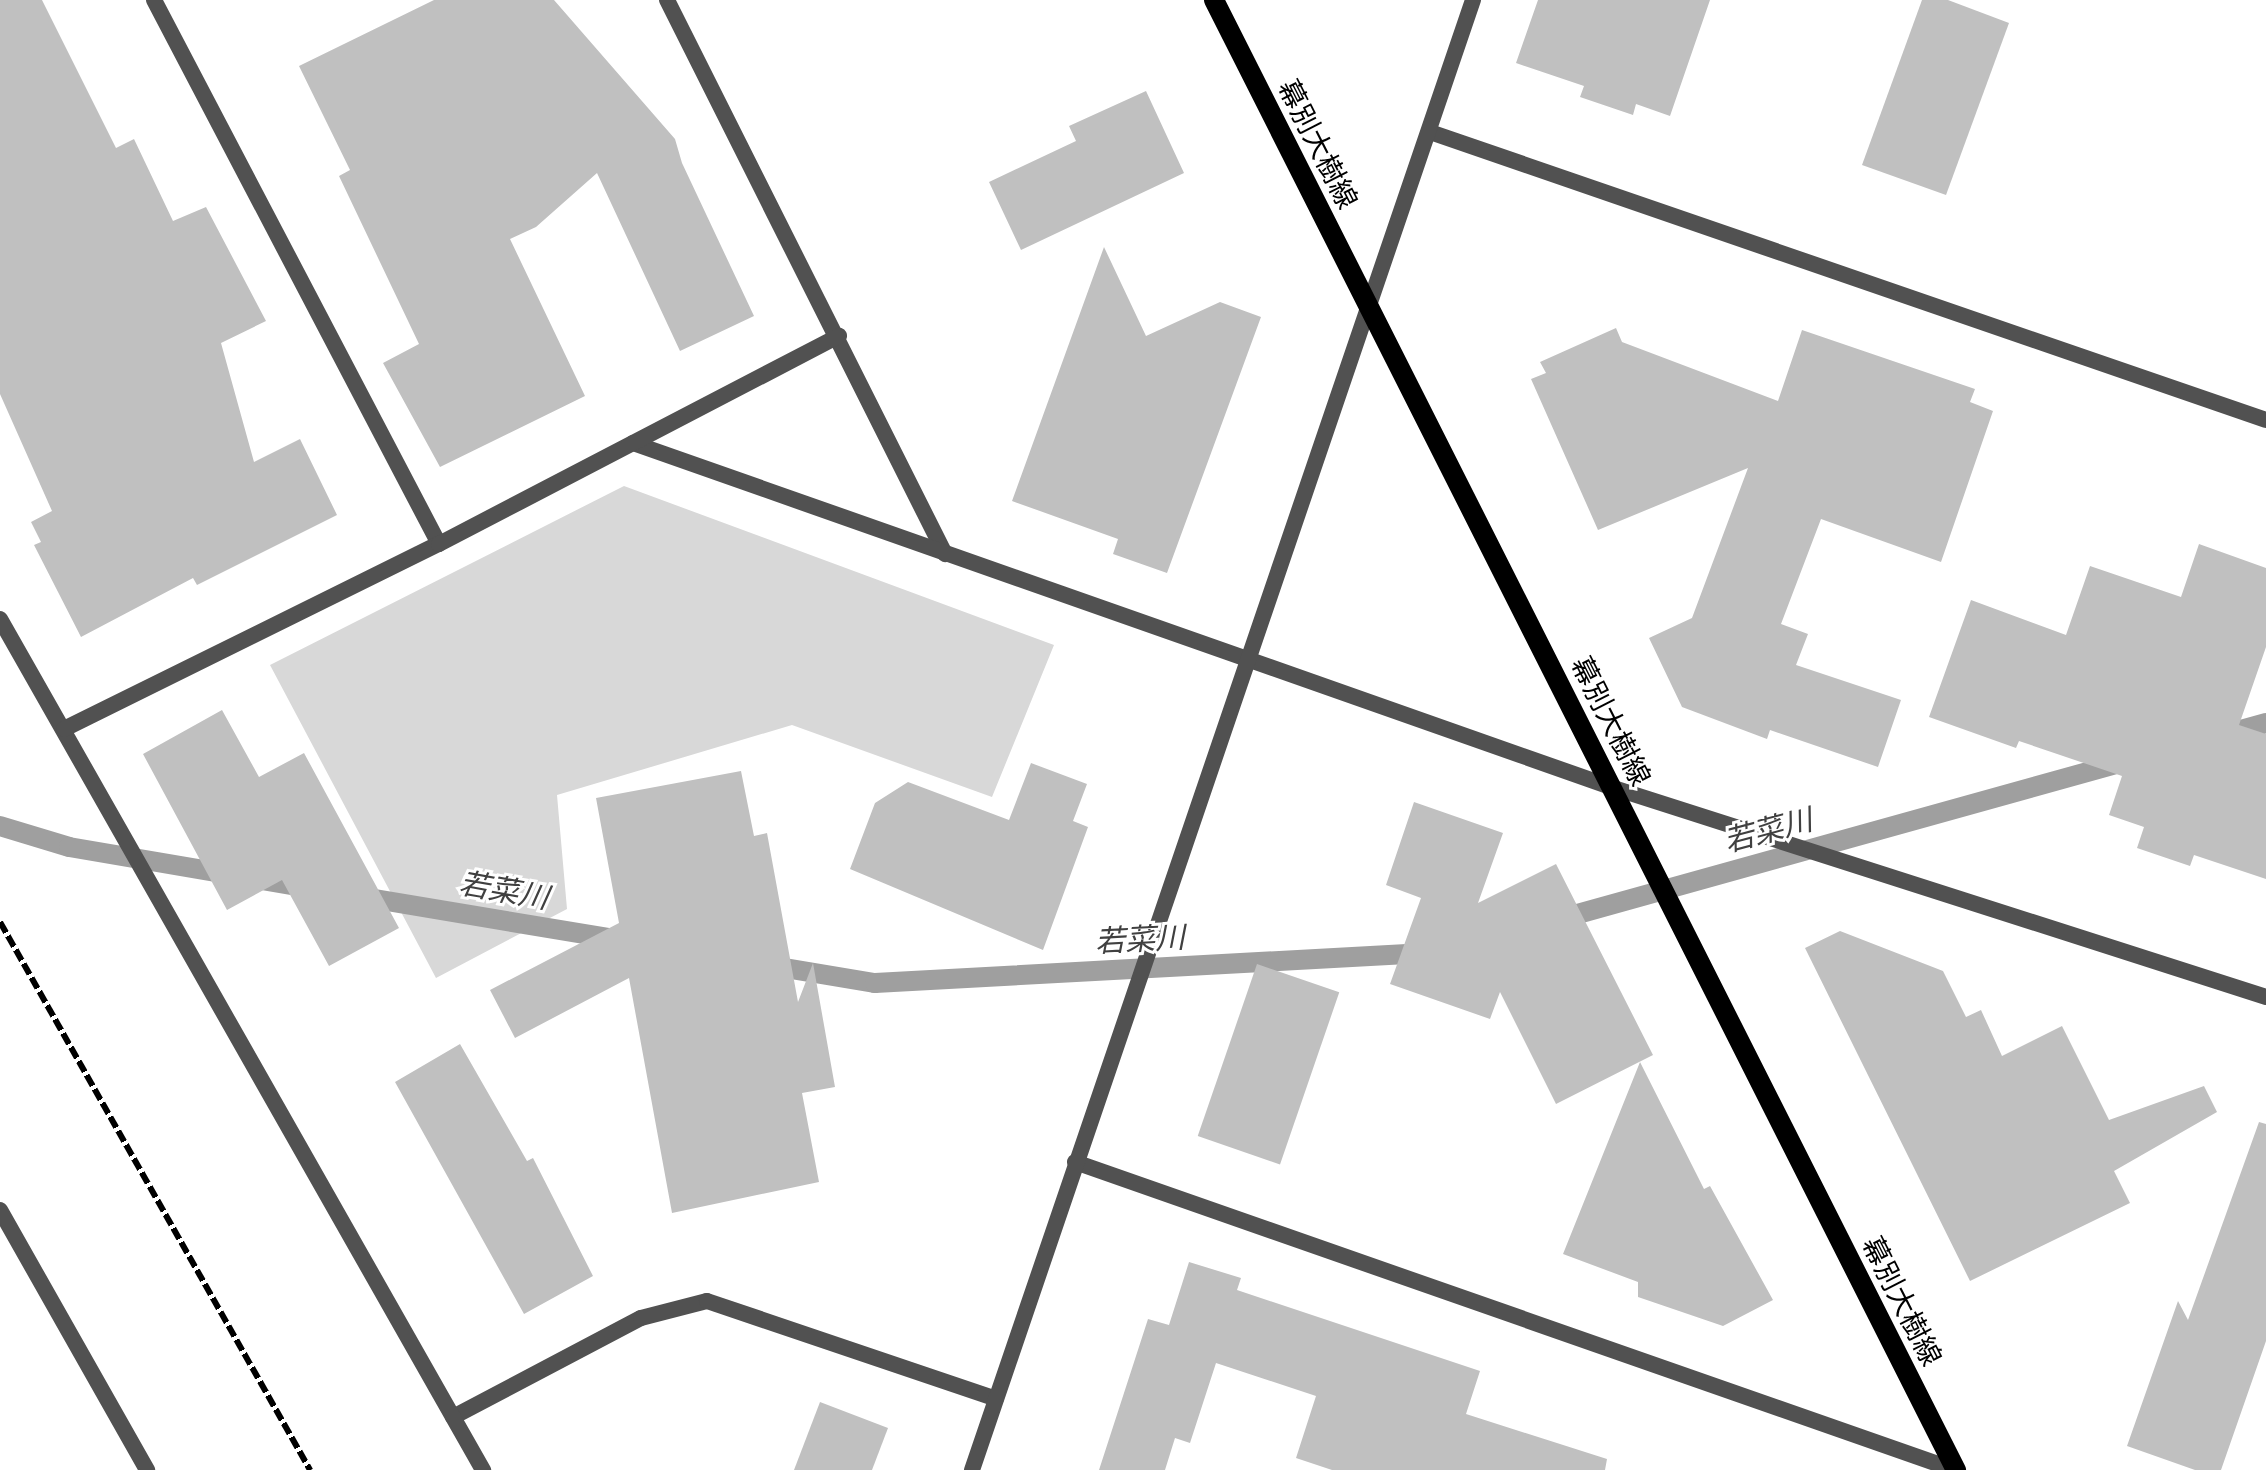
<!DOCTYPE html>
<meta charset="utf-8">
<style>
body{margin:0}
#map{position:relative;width:2266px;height:1470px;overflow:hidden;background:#fff;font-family:Mulish,"Noto Sans JP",sans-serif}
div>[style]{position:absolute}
.green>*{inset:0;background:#d8d8d8}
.stream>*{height:20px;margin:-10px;padding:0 10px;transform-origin:10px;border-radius:10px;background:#9f9f9f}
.building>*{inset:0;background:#c0c0c0;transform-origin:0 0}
.service>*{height:16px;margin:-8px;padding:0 8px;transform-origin:8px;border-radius:8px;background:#515151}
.minor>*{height:16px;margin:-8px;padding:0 8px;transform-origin:8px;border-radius:8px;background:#515151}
.primary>*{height:20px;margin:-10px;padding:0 10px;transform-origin:10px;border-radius:10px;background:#000}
.rail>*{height:6px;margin-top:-3px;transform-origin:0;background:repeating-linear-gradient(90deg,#000 0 12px,transparent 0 16px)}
span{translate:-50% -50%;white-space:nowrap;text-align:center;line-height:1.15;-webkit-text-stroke:6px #fff;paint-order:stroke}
.street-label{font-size:28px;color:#000}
.water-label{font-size:30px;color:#404040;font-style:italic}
</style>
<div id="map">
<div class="green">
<i style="clip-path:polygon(624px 486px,1054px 645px,992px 797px,792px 725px,557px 795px,567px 909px,436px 978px,270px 665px)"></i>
</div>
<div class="stream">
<i style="left:2223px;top:735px;width:45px;rotate:-15.6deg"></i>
<i style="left:0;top:826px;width:72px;rotate:16.9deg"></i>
<i style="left:69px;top:847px;width:243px;rotate:9.7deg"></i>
<i style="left:357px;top:896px;width:268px;rotate:9.5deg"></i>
<i style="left:1556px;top:920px;width:593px;rotate:-15.56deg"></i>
<i style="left:767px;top:965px;width:109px;rotate:9.5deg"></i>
<i style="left:875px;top:983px;width:551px;rotate:-3.12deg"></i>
</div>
<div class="building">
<i style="clip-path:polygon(0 0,42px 0,116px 148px,134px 139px,173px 221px,206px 207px,266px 321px,221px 343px,254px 462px,300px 439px,337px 515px,197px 585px,193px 578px,81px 637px,34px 545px,41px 542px,31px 522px,52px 511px,0 394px)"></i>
<i style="clip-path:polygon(434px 0,554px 0,675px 139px,682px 163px,754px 316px,680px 351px,597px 173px,536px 227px,510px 239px,585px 396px,440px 467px,383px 363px,419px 344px,339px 176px,350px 170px,299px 66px)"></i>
<i style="clip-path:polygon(1538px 0,1710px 0,1670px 116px,1636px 104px,1633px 115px,1580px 97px,1584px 86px,1516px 63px)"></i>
<i style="clip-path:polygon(1922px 0,1948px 0,2009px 23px,1946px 195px,1862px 165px)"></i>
<i style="clip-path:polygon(1146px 91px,1184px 173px,1021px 250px,989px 182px,1076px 141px,1069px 126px)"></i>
<i style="clip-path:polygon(1104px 247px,1146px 336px,1220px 302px,1261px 317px,1167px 573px,1113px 554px,1118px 539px,1012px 501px)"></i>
<i style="clip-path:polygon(1616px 328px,1622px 342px,1778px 401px,1802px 330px,1975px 389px,1970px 402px,1993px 411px,1941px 562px,1821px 519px,1781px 624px,1808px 634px,1796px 665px,1901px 700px,1878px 767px,1770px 730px,1767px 739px,1682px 707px,1649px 638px,1692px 618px,1748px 468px,1598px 530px,1531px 379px,1546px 373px,1540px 362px)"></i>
<i style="clip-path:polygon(2199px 544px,2266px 568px,2266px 647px,2239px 725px,2266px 734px,2266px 879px,2194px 855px,2190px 866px,2137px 848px,2144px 827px,2109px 815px,2122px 776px,2019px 741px,2016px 748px,1929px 717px,1971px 600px,2066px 635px,2090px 566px,2181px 597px)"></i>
<i style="clip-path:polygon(222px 710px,259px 777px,304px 753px,399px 928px,329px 966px,282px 880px,227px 910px,143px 754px)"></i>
<i style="clip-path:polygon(1031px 763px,1087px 784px,1073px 821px,1088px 827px,1043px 950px,850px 869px,875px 803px,908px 782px,1009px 820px)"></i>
<i style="clip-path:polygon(741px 771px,754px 836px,767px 833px,798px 1002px,813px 963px,835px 1087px,802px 1093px,819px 1182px,672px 1213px,629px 978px,515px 1038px,490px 990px,619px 923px,596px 798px)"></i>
<i style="clip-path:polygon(1414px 802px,1503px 833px,1478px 903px,1556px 864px,1653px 1055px,1556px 1104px,1500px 992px,1490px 1019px,1390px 984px,1421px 898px,1386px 885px)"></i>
<i style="clip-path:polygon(1840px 931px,1943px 971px,1966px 1017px,1981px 1010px,2002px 1056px,2062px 1026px,2109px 1120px,2204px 1086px,2217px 1112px,2114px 1171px,2130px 1203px,1970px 1281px,1805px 948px)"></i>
<i style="left:1257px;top:964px;width:87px;height:182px;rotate:19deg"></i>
<i style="clip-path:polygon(460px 1044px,527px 1161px,533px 1158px,593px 1276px,524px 1314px,395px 1082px)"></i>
<i style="clip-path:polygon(1640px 1062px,1704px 1189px,1710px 1186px,1773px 1300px,1723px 1326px,1638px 1297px,1638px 1282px,1563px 1254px)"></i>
<i style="clip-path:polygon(2259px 1122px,2266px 1124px,2266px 1341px,2221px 1470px,2195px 1470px,2127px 1446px,2178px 1301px,2188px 1320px)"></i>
<i style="clip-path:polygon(1189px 1262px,1241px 1278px,1237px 1290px,1480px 1371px,1466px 1414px,1607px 1459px,1605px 1470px,1332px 1470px,1296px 1458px,1316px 1396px,1216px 1363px,1190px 1443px,1175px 1438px,1165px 1470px,1099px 1470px,1148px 1319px,1169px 1325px)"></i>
<i style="clip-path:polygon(820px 1402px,888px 1428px,872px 1470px,794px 1470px)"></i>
</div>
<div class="service">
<i style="left:453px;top:1417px;width:212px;rotate:-27.8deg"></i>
<i style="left:641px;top:1318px;width:68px;rotate:-14.4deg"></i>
<i style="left:707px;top:1301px;width:305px;rotate:18.7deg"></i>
</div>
<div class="minor">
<i style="left:154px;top:0;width:614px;rotate:62.35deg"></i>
<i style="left:667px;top:0;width:620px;rotate:63.35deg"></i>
<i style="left:1430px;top:132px;width:884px;rotate:19.01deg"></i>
<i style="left:633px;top:443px;width:1040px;rotate:19.38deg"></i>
<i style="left:1614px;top:788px;width:685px;rotate:17.77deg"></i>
<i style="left:0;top:619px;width:979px;rotate:60.42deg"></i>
<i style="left:64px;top:729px;width:418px;rotate:-26.3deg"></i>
<i style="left:439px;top:544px;width:451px;rotate:-27.5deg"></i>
<i style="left:1075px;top:1162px;width:932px;rotate:19.29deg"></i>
<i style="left:0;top:1210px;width:299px;rotate:60.5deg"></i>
<i style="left:972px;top:1470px;width:1553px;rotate:-71.18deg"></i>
</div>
<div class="primary">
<i style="left:1214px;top:0;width:1647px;rotate:63.22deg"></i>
</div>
<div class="rail">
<i style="left:0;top:922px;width:630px;rotate:60.5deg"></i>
</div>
<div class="street-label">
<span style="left:1318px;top:144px;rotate:63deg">幕別大樹線</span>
<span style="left:1611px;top:721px;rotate:63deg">幕別大樹線</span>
<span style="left:1902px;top:1301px;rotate:63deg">幕別大樹線</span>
</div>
<div class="water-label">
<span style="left:1768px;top:830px;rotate:-15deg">若菜川</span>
<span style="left:504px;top:890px;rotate:10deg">若菜川</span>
<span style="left:1140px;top:939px;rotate:-3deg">若菜川</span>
</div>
</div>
